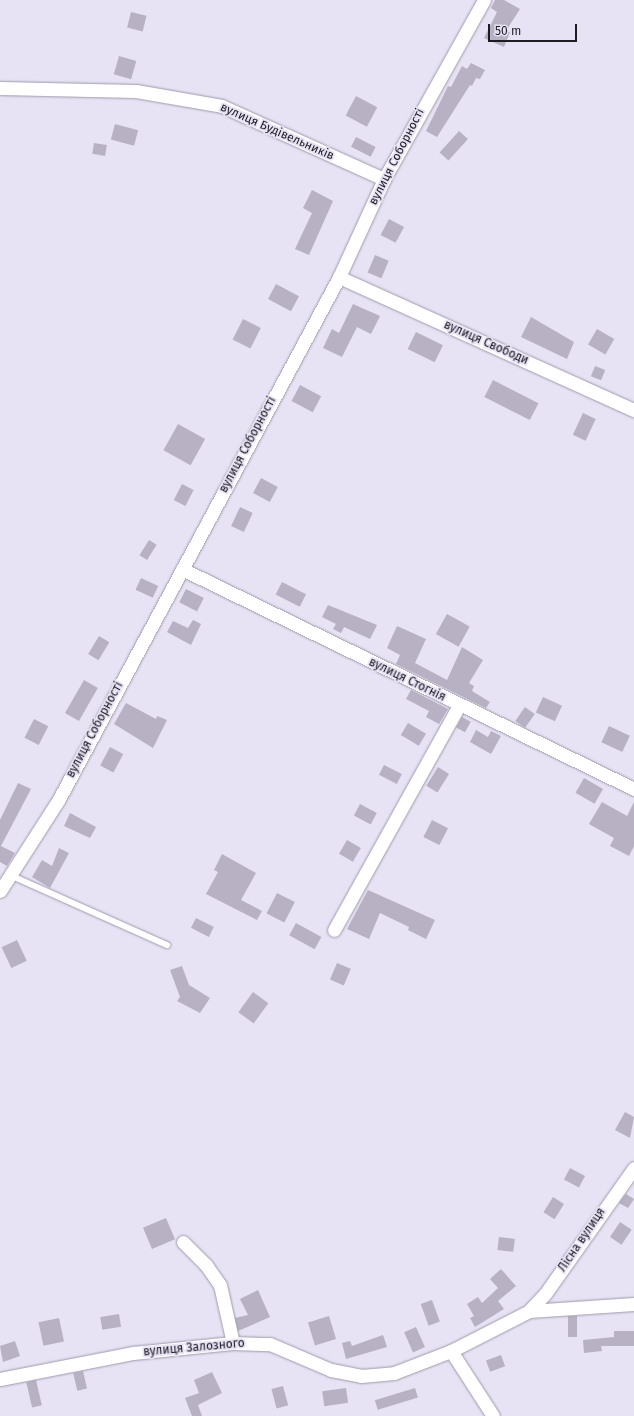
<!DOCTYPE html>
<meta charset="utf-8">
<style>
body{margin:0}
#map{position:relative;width:634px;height:1416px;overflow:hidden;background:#e7e2f4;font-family:"Fira Sans",sans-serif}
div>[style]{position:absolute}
.building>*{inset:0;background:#b7b1c3;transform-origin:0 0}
.roads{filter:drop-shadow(0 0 1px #9f9aab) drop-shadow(0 0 1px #9f9aab)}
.service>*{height:6px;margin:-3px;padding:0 3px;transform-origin:3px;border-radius:3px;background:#fff}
.minor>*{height:13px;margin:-6.5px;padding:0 6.5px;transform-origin:6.5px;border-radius:6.5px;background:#fff}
span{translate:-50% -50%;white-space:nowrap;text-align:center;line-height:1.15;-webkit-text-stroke:3.5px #e7e2f4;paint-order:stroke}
.street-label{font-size:12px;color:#1e1c23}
.scale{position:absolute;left:488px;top:24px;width:89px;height:18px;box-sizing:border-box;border:2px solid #1e1c23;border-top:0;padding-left:5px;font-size:12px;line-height:14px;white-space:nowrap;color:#1e1c23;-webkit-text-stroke:3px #e7e2f4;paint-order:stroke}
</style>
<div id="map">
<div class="building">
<i style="clip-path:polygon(495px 0,504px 0,520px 9px,506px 31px,510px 32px,504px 47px,484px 38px,497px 12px,491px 8px)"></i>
<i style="left:131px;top:12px;width:16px;height:16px;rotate:14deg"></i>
<i style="left:119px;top:56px;width:18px;height:19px;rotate:16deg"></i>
<i style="clip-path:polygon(471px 63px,485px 70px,480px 79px,476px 78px,472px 86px,470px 85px,437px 137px,426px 131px,448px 86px,451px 87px,462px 66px,467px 69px)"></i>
<i style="left:356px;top:96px;width:24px;height:22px;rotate:28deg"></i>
<i style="left:115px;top:124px;width:24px;height:16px;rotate:15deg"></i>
<i style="left:459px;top:131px;width:12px;height:29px;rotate:42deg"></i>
<i style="left:356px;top:137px;width:22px;height:11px;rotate:27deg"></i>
<i style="left:94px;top:143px;width:13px;height:11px;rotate:9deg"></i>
<i style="clip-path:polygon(312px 190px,333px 201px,309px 255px,295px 249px,312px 213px,303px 208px)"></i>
<i style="left:389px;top:219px;width:17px;height:18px;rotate:28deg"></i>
<i style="left:375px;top:255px;width:15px;height:19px;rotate:23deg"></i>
<i style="left:276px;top:284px;width:26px;height:17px;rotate:28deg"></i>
<i style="clip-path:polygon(353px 304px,380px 316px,371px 334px,357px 327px,342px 357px,323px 348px,332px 329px,339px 333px)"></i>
<i style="clip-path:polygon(531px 317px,574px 342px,567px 359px,521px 337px)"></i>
<i style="left:243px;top:319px;width:20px;height:23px;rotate:27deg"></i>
<i style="left:597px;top:329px;width:20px;height:18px;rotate:30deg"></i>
<i style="left:416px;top:332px;width:30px;height:19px;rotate:26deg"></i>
<i style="left:595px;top:366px;width:11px;height:11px;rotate:22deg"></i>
<i style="left:493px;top:380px;width:51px;height:19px;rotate:27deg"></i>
<i style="left:300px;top:385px;width:24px;height:18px;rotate:28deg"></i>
<i style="left:583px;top:413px;width:14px;height:24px;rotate:25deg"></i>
<i style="left:178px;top:424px;width:31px;height:30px;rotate:29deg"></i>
<i style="left:261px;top:478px;width:19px;height:17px;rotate:28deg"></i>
<i style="left:182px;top:484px;width:13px;height:18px;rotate:27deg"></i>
<i style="left:240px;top:507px;width:14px;height:21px;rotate:25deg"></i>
<i style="left:149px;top:540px;width:9px;height:18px;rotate:32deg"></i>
<i style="left:141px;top:578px;width:19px;height:13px;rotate:25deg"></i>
<i style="left:282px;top:582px;width:27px;height:14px;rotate:27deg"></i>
<i style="left:186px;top:589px;width:20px;height:15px;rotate:27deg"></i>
<i style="clip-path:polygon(328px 605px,377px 625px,370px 639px,344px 627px,341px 633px,333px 629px,336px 624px,322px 617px)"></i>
<i style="left:447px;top:614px;width:26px;height:23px;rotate:29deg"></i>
<i style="clip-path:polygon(193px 620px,201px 624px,191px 645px,167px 632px,173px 621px,188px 628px)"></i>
<i style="clip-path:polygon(397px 626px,426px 639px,415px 663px,447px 680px,462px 647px,483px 660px,469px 683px,474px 686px,472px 691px,490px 702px,486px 708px,396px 664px,400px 655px,387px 648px)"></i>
<i style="left:99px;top:636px;width:12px;height:21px;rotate:31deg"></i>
<i style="left:84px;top:680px;width:16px;height:38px;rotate:30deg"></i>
<i style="clip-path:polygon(411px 690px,448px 709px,439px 724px,426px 717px,429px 711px,406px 699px)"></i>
<i style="left:543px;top:697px;width:21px;height:17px;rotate:25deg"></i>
<i style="clip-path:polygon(126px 703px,156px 719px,157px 716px,167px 720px,153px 748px,114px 724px)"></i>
<i style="left:525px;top:707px;width:12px;height:17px;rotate:35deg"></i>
<i style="left:462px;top:717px;width:10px;height:12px;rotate:29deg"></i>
<i style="left:34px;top:719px;width:16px;height:21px;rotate:27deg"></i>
<i style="left:408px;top:723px;width:21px;height:14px;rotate:31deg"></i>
<i style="left:609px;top:726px;width:23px;height:18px;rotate:25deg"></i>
<i style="clip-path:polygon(476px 730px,488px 737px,491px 731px,501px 736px,491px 754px,470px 742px)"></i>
<i style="left:110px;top:747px;width:15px;height:21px;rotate:28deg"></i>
<i style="left:384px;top:765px;width:20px;height:11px;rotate:27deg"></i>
<i style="left:438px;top:767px;width:13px;height:22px;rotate:32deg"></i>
<i style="left:584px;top:778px;width:22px;height:17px;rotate:30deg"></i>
<i style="clip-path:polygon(18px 783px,31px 789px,1px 846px,15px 853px,7px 866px,0 862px,0 820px)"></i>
<i style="clip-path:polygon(602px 802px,627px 816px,634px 802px,634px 846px,629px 856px,610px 846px,614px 838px,589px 824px)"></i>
<i style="left:360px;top:804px;width:19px;height:13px;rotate:28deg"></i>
<i style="clip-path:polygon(70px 813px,96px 827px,90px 838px,64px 826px)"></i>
<i style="left:432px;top:820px;width:18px;height:19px;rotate:27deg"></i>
<i style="left:347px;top:840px;width:16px;height:16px;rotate:30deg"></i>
<i style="clip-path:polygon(59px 848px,69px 853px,50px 888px,32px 877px,42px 860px,52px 866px)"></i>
<i style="clip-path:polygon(222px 854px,256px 873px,241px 900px,262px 911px,257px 920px,206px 894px,218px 872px,214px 870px)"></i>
<i style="clip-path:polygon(368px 890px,435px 920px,426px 939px,408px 930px,409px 927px,380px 913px,369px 939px,347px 929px)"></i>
<i style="left:277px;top:893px;width:20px;height:23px;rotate:27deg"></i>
<i style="left:196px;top:918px;width:20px;height:11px;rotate:27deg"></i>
<i style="left:296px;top:923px;width:29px;height:14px;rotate:29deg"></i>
<i style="left:17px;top:940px;width:23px;height:17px;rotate:65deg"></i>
<i style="left:337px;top:963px;width:15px;height:18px;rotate:23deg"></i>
<i style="clip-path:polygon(182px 966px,189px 985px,210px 998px,200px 1013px,177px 1001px,180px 997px,170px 970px)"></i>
<i style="left:253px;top:992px;width:19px;height:25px;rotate:36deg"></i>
<i style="clip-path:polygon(625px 1112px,634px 1117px,630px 1138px,615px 1130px)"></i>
<i style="left:570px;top:1168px;width:17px;height:13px;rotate:28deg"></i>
<i style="clip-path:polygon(626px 1194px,634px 1199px,628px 1208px,619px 1203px)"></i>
<i style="left:553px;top:1197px;width:13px;height:18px;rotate:32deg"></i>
<i style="left:166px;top:1218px;width:23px;height:25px;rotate:67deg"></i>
<i style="left:620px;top:1222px;width:14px;height:18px;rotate:34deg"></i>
<i style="left:499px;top:1237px;width:16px;height:13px;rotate:7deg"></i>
<i style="clip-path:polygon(501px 1269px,516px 1286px,498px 1301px,504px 1309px,475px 1327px,470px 1318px,474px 1316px,467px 1304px,478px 1297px,482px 1303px,498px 1288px,490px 1279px)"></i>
<i style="clip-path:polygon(258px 1290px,270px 1317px,238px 1331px,235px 1318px,248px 1315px,240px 1299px)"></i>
<i style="left:432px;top:1300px;width:23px;height:12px;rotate:70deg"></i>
<i style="left:119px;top:1314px;width:13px;height:19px;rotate:81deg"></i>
<i style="left:329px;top:1316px;width:24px;height:22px;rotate:73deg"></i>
<i style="left:568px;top:1316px;width:9px;height:21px"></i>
<i style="left:59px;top:1318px;width:24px;height:21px;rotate:78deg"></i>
<i style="left:416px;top:1327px;width:22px;height:13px;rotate:66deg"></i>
<i style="clip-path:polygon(614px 1331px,634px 1331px,634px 1346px,601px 1346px,602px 1351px,584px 1353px,583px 1340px,614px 1337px)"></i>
<i style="clip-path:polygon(383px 1335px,387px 1347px,346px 1359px,342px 1343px,350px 1341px,352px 1346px)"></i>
<i style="clip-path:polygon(15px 1341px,20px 1356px,3px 1362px,0 1346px)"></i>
<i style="left:501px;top:1355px;width:12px;height:16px;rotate:70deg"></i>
<i style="left:83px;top:1371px;width:18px;height:10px;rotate:77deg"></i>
<i style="clip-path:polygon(212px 1372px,222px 1393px,198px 1405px,202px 1416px,192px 1416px,185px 1398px,199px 1393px,194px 1380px)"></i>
<i style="left:36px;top:1380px;width:26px;height:10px;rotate:77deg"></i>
<i style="left:283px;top:1386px;width:20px;height:12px;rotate:75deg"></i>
<i style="left:346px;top:1388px;width:15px;height:24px;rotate:82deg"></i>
<i style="left:415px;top:1388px;width:10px;height:42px;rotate:73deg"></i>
</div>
<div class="roads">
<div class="service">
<i style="left:12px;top:876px;width:170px;rotate:24deg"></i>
</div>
<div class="minor">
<i style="left:0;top:88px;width:136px;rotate:1.3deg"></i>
<i style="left:136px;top:91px;width:87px;rotate:9.9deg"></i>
<i style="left:222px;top:106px;width:178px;rotate:24.3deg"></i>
<i style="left:339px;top:277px;width:324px;rotate:24.3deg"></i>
<i style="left:182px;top:569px;width:503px;rotate:25.95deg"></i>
<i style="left:0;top:891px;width:109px;rotate:-57.3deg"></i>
<i style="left:59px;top:799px;width:592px;rotate:-61.79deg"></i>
<i style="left:339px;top:277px;width:108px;rotate:-65.3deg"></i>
<i style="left:384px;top:179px;width:205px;rotate:-60.8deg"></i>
<i style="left:334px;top:930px;width:257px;rotate:-60.9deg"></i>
<i style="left:183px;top:1242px;width:33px;rotate:45deg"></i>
<i style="left:206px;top:1265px;width:24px;rotate:55deg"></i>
<i style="left:220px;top:1285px;width:59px;rotate:77.4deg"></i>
<i style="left:529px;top:1311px;width:23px;rotate:-47deg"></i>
<i style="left:545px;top:1294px;width:154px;rotate:-54.8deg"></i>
<i style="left:451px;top:1351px;width:77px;rotate:57.1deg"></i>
<i style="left:0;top:1379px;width:136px;rotate:-11.1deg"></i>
<i style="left:133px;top:1353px;width:100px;rotate:-5.7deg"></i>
<i style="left:233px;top:1343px;width:37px;rotate:2deg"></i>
<i style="left:270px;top:1344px;width:66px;rotate:23.1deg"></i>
<i style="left:331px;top:1370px;width:31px;rotate:11deg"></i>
<i style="left:361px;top:1376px;width:33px;rotate:-5deg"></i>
<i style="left:394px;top:1373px;width:61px;rotate:-21.1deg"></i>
<i style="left:451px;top:1351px;width:88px;rotate:-27.1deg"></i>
<i style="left:529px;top:1311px;width:105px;rotate:-3.8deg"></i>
</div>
</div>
<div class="street-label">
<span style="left:277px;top:132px;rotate:24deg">вулиця Будівельників</span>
<span style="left:397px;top:157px;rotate:-63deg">вулиця Соборності</span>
<span style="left:486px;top:343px;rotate:24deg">вулиця Свободи</span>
<span style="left:248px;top:445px;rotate:-62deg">вулиця Соборності</span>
<span style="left:407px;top:680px;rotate:26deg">вулиця Стогнія</span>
<span style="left:95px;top:730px;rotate:-62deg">вулиця Соборності</span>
<span style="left:582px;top:1240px;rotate:-56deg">Лісна вулиця</span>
<span style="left:194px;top:1348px;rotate:-5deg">вулиця Залозного</span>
</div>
<div class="scale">50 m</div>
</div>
